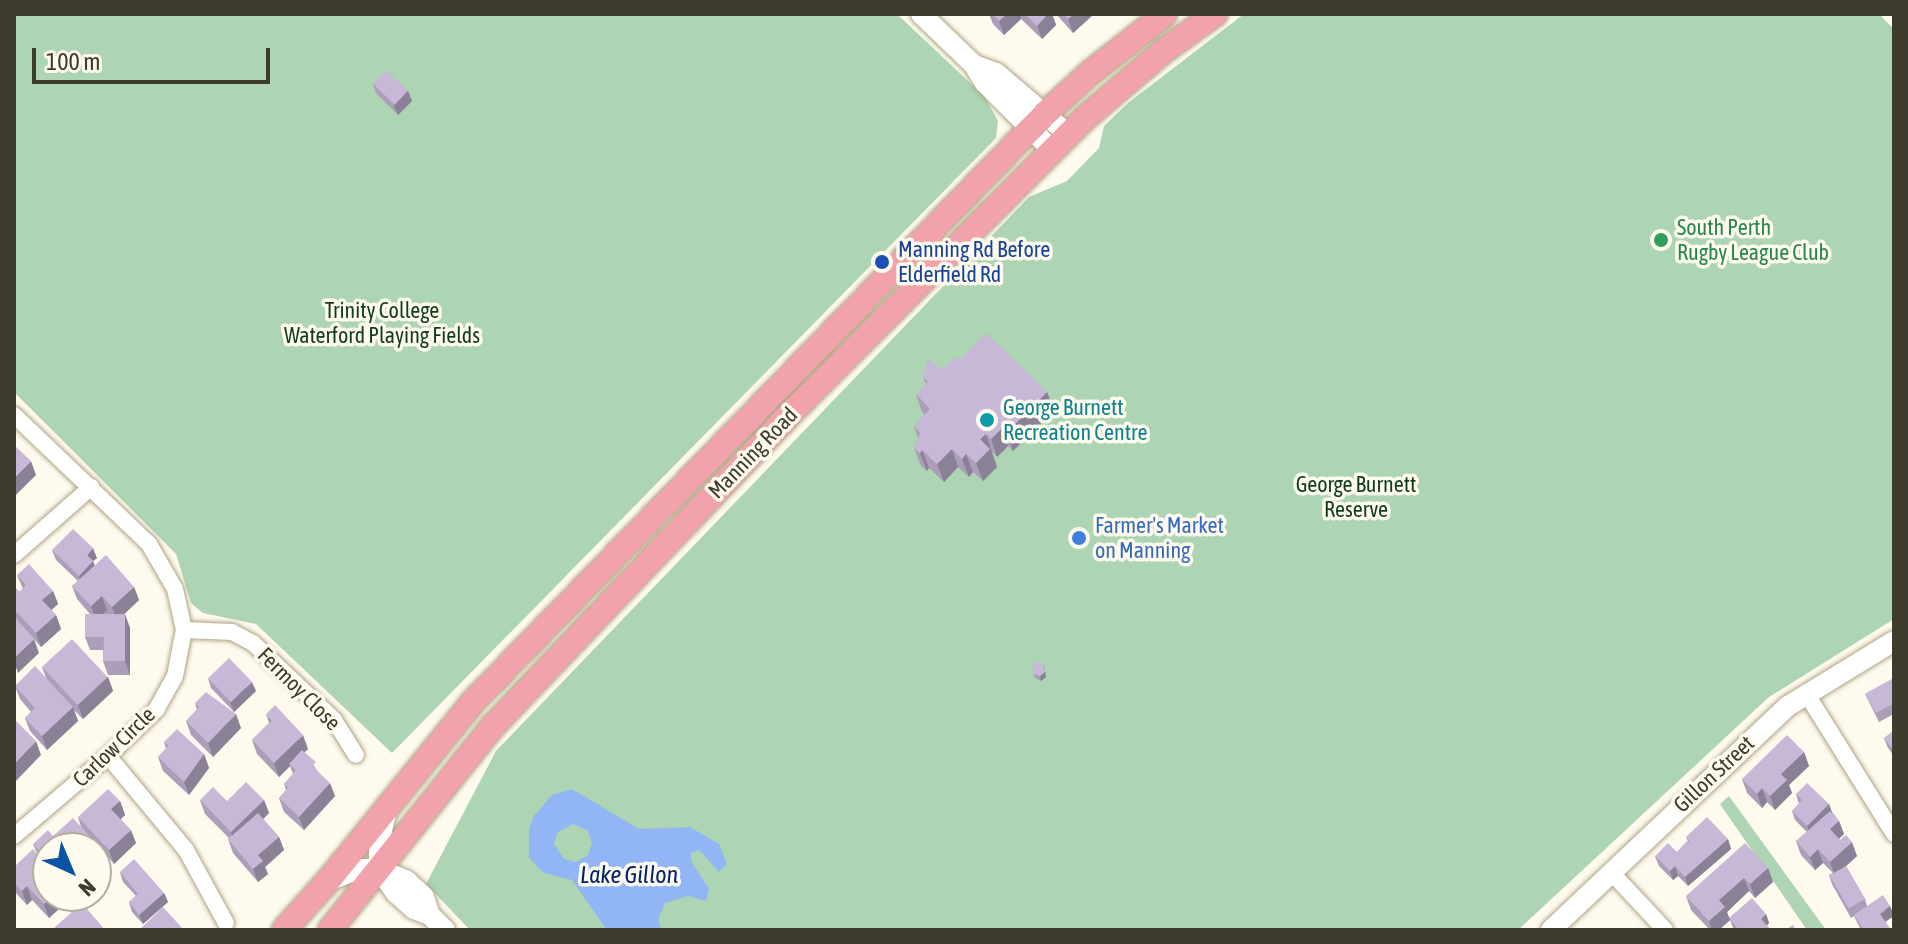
<!DOCTYPE html>
<style>
body{margin:0}
#map{position:relative;width:1908px;height:944px;overflow:hidden;background:#fefaed;font-family:"Asap Condensed",sans-serif}
div>[style]{position:absolute}
.green>*{inset:0;background:#add4b3}
.water>*{inset:0;background:#92b6f5}
.roads{filter:drop-shadow(0 0 2px #aea484) drop-shadow(0 0 2px #aea484)}
.minor>*{height:16px;margin:-8px;padding:0 8px;transform-origin:8px;border-radius:8px;background:#fff}
.tertiary>*{height:20px;margin:-10px;padding:0 10px;transform-origin:10px;border-radius:10px;background:#fff}
.primary>*{height:24px;margin:-12px;padding:0 12px;transform-origin:12px;border-radius:12px;background:#f2a2ab}
.wall>*{inset:0;background:#ab9eb9}
.shaded-wall>*{inset:0;background:#8b8196}
.building>*{inset:0;background:#c7b8d7;transform-origin:0 0}
.dots>*{width:22px;height:22px;translate:-50% -50%;box-sizing:border-box;border:4px solid #fefaed;border-radius:50%}
span{translate:-50% -50%;white-space:nowrap;text-align:center;line-height:1.15;-webkit-text-stroke:7px #fefaed;paint-order:stroke}
.leisure-label{font-size:22px;color:#27864d}
.left{translate:0 -50%;text-align:left}
.transit-label{font-size:22px;color:#164399}
.park-label{font-size:22px;color:#103e1c}
.culture-label{font-size:22px;color:#0d838f}
.street-label{font-size:22px;color:#3e3b2d}
.shop-label{font-size:22px;color:#366cbe}
.water-label{font-size:24px;color:#002268;font-style:italic}
.frame{position:absolute;inset:0;border:16px solid #3e3b2d;pointer-events:none}
.north{position:absolute;left:32px;top:832px;width:80px;height:80px;box-sizing:border-box;background:#fefaed;border:2px solid #b1aea0;border-radius:50%;rotate:136deg;font-size:22px;font-weight:700;line-height:32px;text-align:center;color:#3e3b2d}
.north::after{content:'';display:block;margin:auto;width:28px;height:36px;background:#0a54a3;clip-path:polygon(50% 0,100% 100%,50% 72%,0 100%)}
.scale{position:absolute;left:32px;top:48px;width:238px;height:36px;box-sizing:border-box;border:4px solid #3e3b2d;border-top:0;padding-left:10px;font-size:24px;line-height:28px;white-space:nowrap;color:#3e3b2d;-webkit-text-stroke:6px #fefaed;paint-order:stroke}
</style>
<div id="map">
<div class="green">
<i style="clip-path:polygon(14px 14px,897px 14px,985px 97px,998px 121px,996px 138px,392px 753px,256px 624px,203px 613px,191px 603px,176px 554px,14px 392px)"></i>
<i style="clip-path:polygon(1244px 14px,1879px 14px,1894px 29px,1894px 619px,1769px 697px,1518px 930px,470px 930px,426px 884px,496px 751px,1029px 197px,1067px 181px,1099px 148px,1104px 126px,1128px 103px)"></i>
<i style="clip-path:polygon(1729px 796px,1826px 930px,1807px 930px,1720px 804px)"></i>
</div>
<div class="water">
<i style="clip-path:polygon(evenodd,572px 789px,639px 829px,690px 827px,719px 844px,727px 864px,719px 872px,699px 850px,691px 853px,691px 861px,709px 889px,706px 901px,688px 896px,665px 903px,658px 920px,662px 930px,607px 930px,572px 880px,544px 873px,529px 858px,529px 828px,534px 816px,552px 795px,572px 789px,573px 824px,588px 831px,592px 843px,588px 855px,576px 862px,564px 859px,554px 844px,558px 832px,573px 824px)"></i>
</div>
<div class="roads">
<div class="minor">
<i style="left:14px;top:415px;width:187px;rotate:43.7deg"></i>
<i style="left:149px;top:544px;width:52px;rotate:60deg"></i>
<i style="left:175px;top:589px;width:42px;rotate:77.6deg"></i>
<i style="left:184px;top:630px;width:47px;rotate:101.1deg"></i>
<i style="left:175px;top:676px;width:38px;rotate:119deg"></i>
<i style="left:157px;top:709px;width:68px;rotate:136.2deg"></i>
<i style="left:108px;top:756px;width:123px;rotate:139.6deg"></i>
<i style="left:14px;top:555px;width:103px;rotate:-41.4deg"></i>
<i style="left:184px;top:630px;width:48px;rotate:2.4deg"></i>
<i style="left:232px;top:632px;width:24px;rotate:28deg"></i>
<i style="left:253px;top:643px;width:112px;rotate:43.5deg"></i>
<i style="left:334px;top:720px;width:41px;rotate:57.8deg"></i>
<i style="left:1806px;top:693px;width:166px;rotate:58deg"></i>
<i style="left:108px;top:756px;width:122px;rotate:50.3deg"></i>
<i style="left:186px;top:850px;width:83px;rotate:61.3deg"></i>
<i style="left:1611px;top:872px;width:79px;rotate:47deg"></i>
</div>
<div class="tertiary">
<i style="left:921px;top:14px;width:74px;rotate:43.9deg"></i>
<i style="left:974px;top:65px;width:21px;rotate:59deg"></i>
<i style="left:985px;top:83px;width:95px;rotate:45deg"></i>
<i style="left:974px;top:65px;width:23px;rotate:20deg"></i>
<i style="left:996px;top:73px;width:94px;rotate:40.3deg"></i>
<i style="left:387px;top:809px;width:35px;rotate:103deg"></i>
<i style="left:379px;top:843px;width:26px;rotate:90deg"></i>
<i style="left:379px;top:869px;width:29px;rotate:55deg"></i>
<i style="left:396px;top:893px;width:24px;rotate:42deg"></i>
<i style="left:414px;top:909px;width:17px;rotate:21deg"></i>
<i style="left:430px;top:915px;width:21px;rotate:45deg"></i>
<i style="left:328px;top:881px;width:33px;rotate:-21deg"></i>
<i style="left:359px;top:869px;width:20px"></i>
<i style="left:379px;top:869px;width:30px;rotate:23deg"></i>
<i style="left:407px;top:881px;width:23px;rotate:43deg"></i>
<i style="left:424px;top:897px;width:19px;rotate:72deg"></i>
<i style="left:1551px;top:930px;width:326px;rotate:-43.4deg"></i>
<i style="left:1788px;top:706px;width:124px;rotate:-31.5deg"></i>
</div>
<div class="primary">
<i style="left:284px;top:930px;width:66px;rotate:-48.1deg"></i>
<i style="left:328px;top:881px;width:229px;rotate:-51deg"></i>
<i style="left:472px;top:703px;width:822px;rotate:-45.79deg"></i>
<i style="left:1045px;top:114px;width:61px;rotate:-42.3deg"></i>
<i style="left:1090px;top:73px;width:95px;rotate:-38.2deg"></i>
<i style="left:330px;top:930px;width:261px;rotate:-51.4deg"></i>
<i style="left:493px;top:726px;width:421px;rotate:-46.4deg"></i>
<i style="left:783px;top:421px;width:428px;rotate:-45.1deg"></i>
<i style="left:1085px;top:118px;width:105px;rotate:-40.4deg"></i>
<i style="left:1165px;top:50px;width:62px;rotate:-35.8deg"></i>
</div>
</div>
<div class="wall">
<i style="clip-path:polygon(989px 14px,1052px 14px,1056px 25px,1042px 39px,1021px 19px,1004px 35px,993px 24px)"></i>
<i style="clip-path:polygon(1056px 14px,1094px 14px,1073px 33px)"></i>
<i style="clip-path:polygon(373px 84px,408px 91px,412px 101px,398px 115px,376px 93px)"></i>
<i style="clip-path:polygon(959px 361px,1047px 392px,1054px 410px,1013px 451px,1008px 446px,997px 457px,993px 452px,992px 453px,997px 467px,983px 481px,973px 472px,969px 477px,958px 467px,944px 482px,929px 468px,927px 471px,921px 466px,914px 448px,918px 438px,914px 426px,925px 415px,922px 412px,916px 394px,926px 384px,923px 377px,942px 370px)"></i>
<i style="clip-path:polygon(52px 550px,97px 558px,93px 561px,95px 566px,134px 587px,139px 600px,124px 614px,130px 628px,130px 675px,108px 675px,103px 661px,103px 650px,90px 650px,85px 637px,90px 614px,77px 599px,72px 586px,78px 581px,56px 560px)"></i>
<i style="clip-path:polygon(17px 575px,53px 591px,58px 604px,51px 610px,56px 615px,61px 629px,41px 647px,14px 617px,14px 586px,19px 592px,23px 589px)"></i>
<i style="clip-path:polygon(1044px 665px,1046px 677px,1041px 681px,1035px 678px,1033px 674px)"></i>
<i style="clip-path:polygon(42px 667px,108px 677px,113px 691px,83px 719px,74px 710px,78px 721px,47px 750px,30px 731px,25px 718px,31px 712px,20px 699px,15px 686px,46px 678px)"></i>
<i style="clip-path:polygon(208px 678px,256px 691px,234px 712px,211px 688px)"></i>
<i style="clip-path:polygon(1894px 678px,1894px 714px,1879px 722px,1865px 694px)"></i>
<i style="clip-path:polygon(195px 703px,241px 728px,213px 757px,191px 735px,186px 721px,197px 710px)"></i>
<i style="clip-path:polygon(266px 714px,308px 749px,304px 752px,335px 796px,304px 830px,284px 812px,279px 798px,286px 790px,284px 784px,293px 774px,290px 766px,279px 777px,257px 754px,252px 740px,269px 723px)"></i>
<i style="clip-path:polygon(1894px 731px,1894px 756px,1888px 748px,1884px 738px)"></i>
<i style="clip-path:polygon(164px 742px,204px 754px,209px 768px,189px 795px,163px 771px,158px 757px,166px 749px)"></i>
<i style="clip-path:polygon(1804px 752px,1809px 766px,1789px 785px,1792px 793px,1775px 810px,1767px 802px,1762px 808px,1747px 793px,1742px 779px)"></i>
<i style="clip-path:polygon(1796px 794px,1829px 804px,1832px 812px,1839px 821px,1844px 834px,1839px 839px,1857px 856px,1846px 866px,1865px 899px,1867px 906px,1890px 906px,1894px 916px,1885px 922px,1891px 930px,1861px 930px,1854px 916px,1851px 918px,1832px 884px,1829px 875px,1833px 873px,1823px 863px,1815px 870px,1801px 855px,1796px 841px,1807px 832px,1795px 820px,1792px 811px,1799px 804px)"></i>
<i style="clip-path:polygon(200px 800px,227px 801px,264px 800px,269px 813px,263px 819px,279px 837px,284px 850px,265px 867px,268px 874px,258px 882px,233px 853px,228px 839px,229px 838px,205px 814px)"></i>
<i style="clip-path:polygon(120px 801px,125px 815px,121px 819px,136px 843px,114px 864px,108px 857px,111px 868px,96px 882px,96px 848px,48px 848px,48px 896px,70px 896px,70px 899px,49px 918px,32px 900px,27px 905px,14px 891px,14px 867px,37px 853px,33px 844px,81px 827px,78px 817px)"></i>
<i style="clip-path:polygon(1686px 837px,1728px 839px,1731px 849px,1688px 886px,1678px 876px,1673px 880px,1659px 866px,1655px 856px,1677px 852px,1688px 841px)"></i>
<i style="clip-path:polygon(1768px 868px,1773px 882px,1755px 898px,1749px 891px,1727px 912px,1729px 918px,1766px 914px,1769px 923px,1767px 926px,1771px 930px,1734px 930px,1730px 920px,1719px 930px,1710px 930px,1691px 910px,1686px 896px)"></i>
<i style="clip-path:polygon(120px 872px,164px 893px,168px 902px,143px 924px,132px 912px,129px 902px,136px 896px,123px 882px)"></i>
</div>
<div class="shaded-wall">
<i style="clip-path:polygon(1007px 14px,1020px 14px,1021px 19px,1004px 35px,999px 21px)"></i>
<i style="clip-path:polygon(1048px 14px,1052px 14px,1056px 25px,1042px 39px,1037px 26px)"></i>
<i style="clip-path:polygon(1074px 14px,1094px 14px,1073px 33px,1068px 19px)"></i>
<i style="clip-path:polygon(408px 91px,412px 101px,398px 115px,394px 106px)"></i>
<i style="clip-path:polygon(1047px 392px,1054px 410px,1013px 451px,1007px 432px)"></i>
<i style="clip-path:polygon(1002px 428px,1008px 446px,997px 457px,991px 439px)"></i>
<i style="clip-path:polygon(986px 434px,997px 467px,983px 481px,976px 463px,980px 439px)"></i>
<i style="clip-path:polygon(952px 449px,958px 467px,944px 482px,937px 464px)"></i>
<i style="clip-path:polygon(922px 450px,929px 468px,927px 471px,920px 453px)"></i>
<i style="clip-path:polygon(966px 454px,973px 472px,969px 477px,962px 459px)"></i>
<i style="clip-path:polygon(31px 461px,36px 475px,14px 497px,14px 478px)"></i>
<i style="clip-path:polygon(93px 548px,97px 558px,93px 561px,96px 570px,82px 585px,79px 576px,87px 555px)"></i>
<i style="clip-path:polygon(134px 587px,139px 600px,117px 621px,112px 607px)"></i>
<i style="clip-path:polygon(53px 591px,58px 604px,47px 614px,42px 600px)"></i>
<i style="clip-path:polygon(102px 596px,107px 610px,96px 620px,91px 606px)"></i>
<i style="clip-path:polygon(125px 614px,130px 628px,130px 675px,125px 661px)"></i>
<i style="clip-path:polygon(56px 615px,61px 629px,41px 647px,36px 633px)"></i>
<i style="clip-path:polygon(34px 639px,39px 653px,18px 673px,14px 662px,14px 658px)"></i>
<i style="clip-path:polygon(1044px 665px,1046px 677px,1041px 681px,1040px 676px)"></i>
<i style="clip-path:polygon(108px 677px,113px 691px,83px 719px,78px 705px)"></i>
<i style="clip-path:polygon(252px 682px,256px 691px,234px 712px,230px 702px)"></i>
<i style="clip-path:polygon(73px 707px,78px 721px,47px 750px,42px 736px)"></i>
<i style="clip-path:polygon(236px 714px,241px 728px,213px 757px,208px 743px)"></i>
<i style="clip-path:polygon(303px 735px,308px 749px,291px 765px,289px 764px,290px 766px,279px 777px,274px 763px)"></i>
<i style="clip-path:polygon(36px 741px,41px 755px,14px 783px,14px 764px)"></i>
<i style="clip-path:polygon(1804px 752px,1809px 766px,1789px 785px,1792px 793px,1775px 810px,1770px 796px,1781px 774px)"></i>
<i style="clip-path:polygon(204px 754px,209px 768px,189px 795px,184px 782px)"></i>
<i style="clip-path:polygon(330px 783px,335px 796px,304px 830px,299px 817px)"></i>
<i style="clip-path:polygon(1762px 788px,1767px 802px,1762px 808px,1757px 794px)"></i>
<i style="clip-path:polygon(264px 800px,269px 813px,236px 846px,231px 832px)"></i>
<i style="clip-path:polygon(120px 801px,125px 815px,116px 823px,111px 809px)"></i>
<i style="clip-path:polygon(1829px 804px,1832px 813px,1811px 836px,1807px 826px)"></i>
<i style="clip-path:polygon(1839px 821px,1844px 834px,1835px 842px,1830px 829px)"></i>
<i style="clip-path:polygon(131px 830px,136px 843px,114px 864px,109px 850px)"></i>
<i style="clip-path:polygon(279px 837px,284px 850px,265px 867px,268px 874px,258px 882px,253px 869px,258px 855px)"></i>
<i style="clip-path:polygon(1728px 839px,1731px 849px,1688px 886px,1685px 877px)"></i>
<i style="clip-path:polygon(1852px 842px,1857px 856px,1835px 876px,1830px 862px)"></i>
<i style="clip-path:polygon(1818px 849px,1823px 863px,1815px 870px,1810px 857px)"></i>
<i style="clip-path:polygon(106px 854px,111px 868px,96px 882px,96px 864px)"></i>
<i style="clip-path:polygon(1675px 866px,1678px 876px,1673px 880px,1670px 871px)"></i>
<i style="clip-path:polygon(1768px 868px,1773px 882px,1755px 898px,1750px 884px)"></i>
<i style="clip-path:polygon(1744px 878px,1749px 891px,1727px 912px,1730px 920px,1719px 930px,1712px 930px,1709px 921px,1719px 900px)"></i>
<i style="clip-path:polygon(27px 886px,32px 900px,27px 905px,22px 891px)"></i>
<i style="clip-path:polygon(164px 893px,168px 902px,143px 924px,139px 915px)"></i>
<i style="clip-path:polygon(53px 896px,70px 896px,70px 899px,49px 918px,44px 904px)"></i>
<i style="clip-path:polygon(1890px 906px,1894px 916px,1883px 923px,1880px 914px)"></i>
<i style="clip-path:polygon(1766px 914px,1769px 923px,1764px 928px,1761px 919px)"></i>
</div>
<div class="building">
<i style="clip-path:polygon(992px 14px,1007px 14px,999px 21px)"></i>
<i style="clip-path:polygon(1025px 14px,1048px 14px,1037px 26px)"></i>
<i style="clip-path:polygon(1063px 14px,1074px 14px,1068px 19px)"></i>
<i style="left:386px;top:70px;width:30px;height:19px;rotate:44deg"></i>
<i style="clip-path:polygon(986px 333px,1047px 392px,1007px 432px,1002px 428px,991px 439px,986px 434px,980px 439px,990px 449px,976px 463px,966px 454px,962px 459px,952px 449px,937px 464px,922px 450px,920px 453px,914px 448px,920px 433px,914px 426px,930px 409px,916px 394px,928px 382px,923px 377px,928px 358px,942px 370px,955px 357px,959px 361px)"></i>
<i style="clip-path:polygon(14px 445px,31px 461px,14px 478px)"></i>
<i style="clip-path:polygon(73px 529px,93px 548px,87px 555px,93px 561px,79px 576px,52px 550px)"></i>
<i style="clip-path:polygon(106px 555px,134px 587px,112px 607px,102px 596px,91px 606px,72px 586px)"></i>
<i style="clip-path:polygon(29px 564px,53px 591px,42px 600px,56px 615px,36px 633px,14px 609px,14px 586px,19px 592px,26px 585px,17px 575px)"></i>
<i style="clip-path:polygon(85px 614px,125px 614px,125px 661px,103px 661px,104px 637px,85px 637px)"></i>
<i style="clip-path:polygon(14px 617px,34px 639px,14px 658px)"></i>
<i style="left:72px;top:639px;width:52px;height:41px;rotate:47deg"></i>
<i style="left:229px;top:658px;width:33px;height:29px;rotate:46deg"></i>
<i style="clip-path:polygon(1038px 662px,1044px 665px,1045px 672px,1040px 676px,1033px 674px,1032px 666px)"></i>
<i style="clip-path:polygon(35px 666px,73px 707px,42px 736px,25px 718px,35px 708px,15px 686px)"></i>
<i style="clip-path:polygon(1894px 678px,1894px 703px,1876px 713px,1865px 694px)"></i>
<i style="clip-path:polygon(206px 692px,236px 714px,208px 743px,186px 721px,199px 707px,195px 703px)"></i>
<i style="clip-path:polygon(275px 705px,303px 735px,274px 763px,252px 740px,272px 721px,266px 714px)"></i>
<i style="clip-path:polygon(14px 719px,36px 741px,14px 764px)"></i>
<i style="clip-path:polygon(177px 729px,204px 754px,184px 782px,158px 757px,168px 746px,164px 742px)"></i>
<i style="clip-path:polygon(1894px 731px,1894px 751px,1884px 738px)"></i>
<i style="clip-path:polygon(1787px 735px,1804px 752px,1781px 774px,1787px 780px,1770px 796px,1762px 788px,1757px 794px,1742px 779px)"></i>
<i style="clip-path:polygon(302px 750px,316px 762px,312px 766px,330px 783px,299px 817px,279px 798px,288px 788px,284px 784px,296px 770px,289px 764px)"></i>
<i style="clip-path:polygon(246px 782px,264px 800px,231px 832px,200px 800px,213px 787px,227px 801px)"></i>
<i style="clip-path:polygon(1807px 783px,1829px 804px,1807px 826px,1792px 811px,1802px 800px,1796px 794px)"></i>
<i style="clip-path:polygon(108px 789px,120px 801px,111px 809px,131px 830px,109px 850px,78px 817px)"></i>
<i style="clip-path:polygon(1830px 811px,1839px 821px,1830px 829px,1840px 840px,1846px 835px,1852px 842px,1830px 862px,1818px 849px,1810px 857px,1796px 841px)"></i>
<i style="clip-path:polygon(258px 813px,279px 837px,258px 855px,263px 861px,253px 869px,228px 839px)"></i>
<i style="clip-path:polygon(1707px 817px,1728px 839px,1685px 877px,1675px 866px,1670px 871px,1655px 856px,1668px 843px,1677px 852px,1687px 841px,1692px 844px,1686px 837px)"></i>
<i style="clip-path:polygon(73px 818px,106px 854px,96px 864px,96px 848px,48px 848px,47px 859px,33px 844px,48px 830px,53px 836px)"></i>
<i style="clip-path:polygon(1745px 843px,1768px 868px,1750px 884px,1744px 878px,1719px 900px,1725px 907px,1709px 921px,1686px 896px)"></i>
<i style="clip-path:polygon(33px 849px,48px 866px,48px 896px,53px 896px,44px 904px,27px 886px,22px 891px,14px 883px,14px 867px)"></i>
<i style="clip-path:polygon(134px 859px,164px 893px,139px 915px,129px 902px,138px 894px,120px 872px)"></i>
<i style="left:1846px;top:866px;width:38px;height:19px;rotate:60deg"></i>
<i style="clip-path:polygon(1883px 895px,1890px 906px,1880px 914px,1891px 930px,1864px 930px,1854px 915px)"></i>
<i style="clip-path:polygon(1752px 898px,1766px 914px,1761px 919px,1771px 930px,1739px 930px,1729px 918px)"></i>
<i style="clip-path:polygon(82px 903px,105px 930px,55px 930px,54px 928px)"></i>
<i style="clip-path:polygon(163px 907px,184px 930px,139px 930px)"></i>
<i style="clip-path:polygon(1793px 925px,1796px 930px,1785px 930px)"></i>
</div>
<div class="dots">
<i style="left:1661px;top:240px;background:#2e9e5b"></i>
<i style="left:882px;top:262px;background:#1a4fb4"></i>
<i style="left:987px;top:420px;background:#0f9aa8"></i>
<i style="left:1079px;top:538px;background:#3f7fe0"></i>
</div>
<div class="leisure-label">
<span class="left" style="left:1677px;top:240px">South Perth<br>Rugby League Club</span>
</div>
<div class="transit-label">
<span class="left" style="left:898px;top:262px">Manning Rd Before<br>Elderfield Rd</span>
</div>
<div class="park-label">
<span style="left:382px;top:323px">Trinity College<br>Waterford Playing Fields</span>
<span style="left:1356px;top:497px">George Burnett<br>Reserve</span>
</div>
<div class="culture-label">
<span class="left" style="left:1003px;top:420px">George Burnett<br>Recreation Centre</span>
</div>
<div class="street-label">
<span style="left:753px;top:453px;rotate:-46deg">Manning Road</span>
<span style="left:299px;top:689px;rotate:45deg">Fermoy Close</span>
<span style="left:114px;top:747px;rotate:-44deg">Carlow Circle</span>
<span style="left:1714px;top:774px;rotate:-43deg">Gillon Street</span>
</div>
<div class="shop-label">
<span class="left" style="left:1095px;top:538px">Farmer's Market<br>on Manning</span>
</div>
<div class="water-label">
<span style="left:629px;top:875px">Lake Gillon</span>
</div>
<div class="frame"></div>
<div class="north">N</div>
<div class="scale">100 m</div>
</div>
